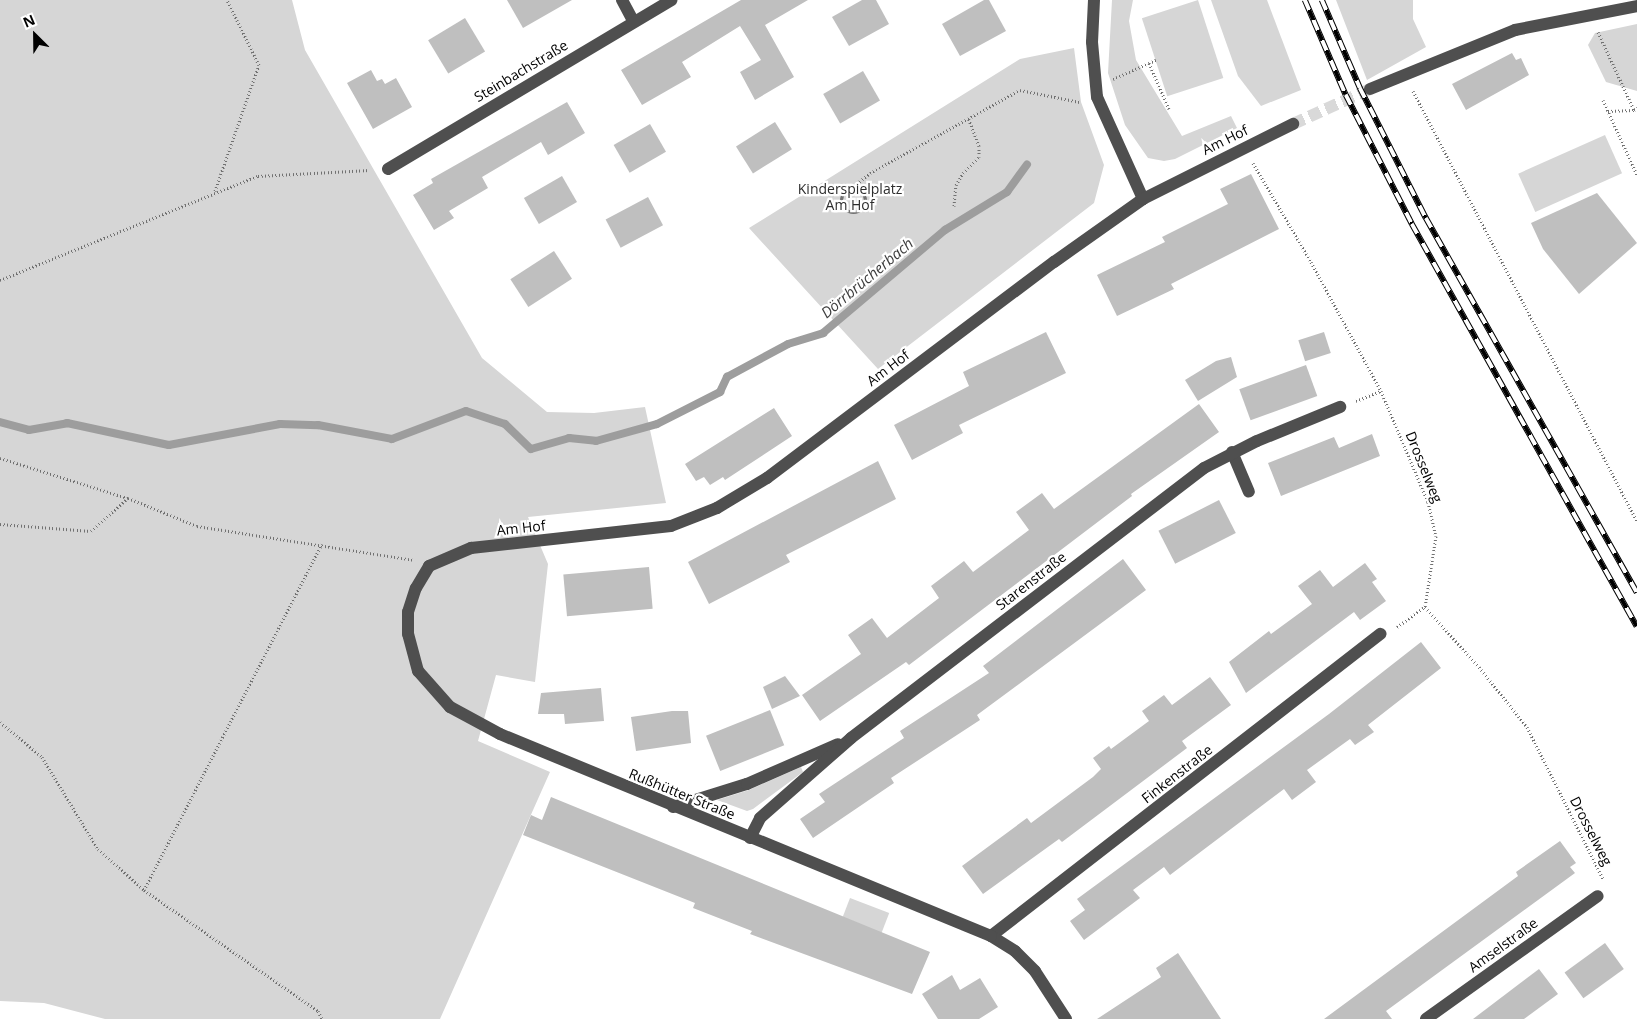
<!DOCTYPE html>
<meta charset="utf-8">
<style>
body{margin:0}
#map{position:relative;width:1637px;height:1019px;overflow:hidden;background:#fff;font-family:"Open Sans",sans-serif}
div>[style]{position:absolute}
.green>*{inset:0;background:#d6d6d6;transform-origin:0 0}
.stream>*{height:8px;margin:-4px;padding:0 4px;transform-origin:4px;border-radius:4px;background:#9d9d9d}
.building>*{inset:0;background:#bfbfbf;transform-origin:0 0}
.minor-tunnel>*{height:12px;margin-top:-6px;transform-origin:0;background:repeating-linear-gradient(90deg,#d9d9d9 0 12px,transparent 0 18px)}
.path>*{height:3px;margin-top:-1.5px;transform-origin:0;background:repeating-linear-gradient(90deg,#717171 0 1px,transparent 0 3.5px)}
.path>.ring{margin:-1.5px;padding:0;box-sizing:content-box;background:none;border:3px solid #717171;border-radius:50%}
.minor>*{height:12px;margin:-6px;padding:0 6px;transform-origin:6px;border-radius:6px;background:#4f4f4f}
.rail>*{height:5.5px;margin-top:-2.75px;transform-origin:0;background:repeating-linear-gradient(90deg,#fff 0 11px,#000 0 22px);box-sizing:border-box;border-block:1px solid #000}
span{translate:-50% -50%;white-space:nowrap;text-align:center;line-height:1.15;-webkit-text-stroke:4.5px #fff;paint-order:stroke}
.street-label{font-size:14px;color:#000}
.park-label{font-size:14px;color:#2d2d2d}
.water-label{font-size:15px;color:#3e3e3e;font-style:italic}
.north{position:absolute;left:10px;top:10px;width:50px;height:50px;-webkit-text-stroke:4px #fff;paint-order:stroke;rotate:337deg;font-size:14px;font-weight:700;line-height:20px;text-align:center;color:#000}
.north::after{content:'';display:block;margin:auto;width:18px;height:22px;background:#000;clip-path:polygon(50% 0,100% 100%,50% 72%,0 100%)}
</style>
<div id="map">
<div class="green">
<i style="clip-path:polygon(0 0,292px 0,305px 50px,482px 358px,547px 412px,594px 413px,645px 407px,666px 503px,528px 517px,548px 564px,535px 682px,496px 675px,478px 741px,550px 772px,440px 1019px,105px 1019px,44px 1003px,0 1001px)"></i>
<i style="clip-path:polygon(1112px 0,1133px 0,1129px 21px,1136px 60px,1182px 136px,1231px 116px,1237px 128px,1175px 159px,1164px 161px,1148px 158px,1125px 125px,1108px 73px)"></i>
<i style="left:1198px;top:0;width:82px;height:59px;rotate:72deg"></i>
<i style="clip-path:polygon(1211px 0,1267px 0,1301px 90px,1261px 106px,1238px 76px)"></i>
<i style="clip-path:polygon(1336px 0,1413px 0,1413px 19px,1426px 47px,1367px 80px)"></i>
<i style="clip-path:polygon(1637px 24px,1637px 91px,1606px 82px,1588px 45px,1595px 33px)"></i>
<i style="clip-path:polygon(1074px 48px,1081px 102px,1104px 165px,1094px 203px,878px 369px,749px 228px,1020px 59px)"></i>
<i style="left:1605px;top:135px;width:42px;height:95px;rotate:66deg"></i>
<i style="clip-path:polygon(801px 767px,803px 772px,753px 809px,747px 811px,717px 800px,749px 790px)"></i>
<i style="left:850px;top:898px;width:42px;height:22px;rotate:21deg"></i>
</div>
<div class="stream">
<i style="left:0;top:422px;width:30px;rotate:15deg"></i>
<i style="left:29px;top:430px;width:39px;rotate:-10deg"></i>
<i style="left:67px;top:423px;width:104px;rotate:12.2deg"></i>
<i style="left:169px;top:445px;width:113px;rotate:-10.7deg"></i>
<i style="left:280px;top:424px;width:38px;rotate:2deg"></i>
<i style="left:318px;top:425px;width:75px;rotate:10.7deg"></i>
<i style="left:392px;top:439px;width:79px;rotate:-20.7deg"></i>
<i style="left:466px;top:411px;width:41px;rotate:18.4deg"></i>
<i style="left:505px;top:424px;width:36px;rotate:44deg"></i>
<i style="left:531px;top:449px;width:40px;rotate:-16deg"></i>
<i style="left:569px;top:438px;width:27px;rotate:6deg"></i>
<i style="left:596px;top:441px;width:63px;rotate:-15.6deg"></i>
<i style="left:657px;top:424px;width:71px;rotate:-26.9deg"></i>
<i style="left:720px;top:392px;width:17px;rotate:-65deg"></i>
<i style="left:727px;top:377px;width:69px;rotate:-28.4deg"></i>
<i style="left:788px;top:344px;width:37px;rotate:-17deg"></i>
<i style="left:823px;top:333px;width:160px;rotate:-40.2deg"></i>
<i style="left:945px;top:230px;width:73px;rotate:-31.5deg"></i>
<i style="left:1007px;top:192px;width:34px;rotate:-54deg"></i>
</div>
<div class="building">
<i style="clip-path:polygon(507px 0,572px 0,523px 28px)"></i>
<i style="clip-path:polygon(741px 0,808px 0,765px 25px,794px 77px,755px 100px,740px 72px,761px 60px,740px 26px,682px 62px,691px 77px,642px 105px,621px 70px)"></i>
<i style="clip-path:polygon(862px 0,876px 0,889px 24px,849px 46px,832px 17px)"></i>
<i style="clip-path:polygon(984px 0,989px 0,1006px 31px,960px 56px,942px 24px)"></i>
<i style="left:465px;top:18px;width:39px;height:43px;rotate:59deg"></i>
<i style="clip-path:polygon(1512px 53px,1516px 60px,1521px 58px,1529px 75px,1466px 110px,1452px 84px)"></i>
<i style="clip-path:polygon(371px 70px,377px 81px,382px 79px,385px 84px,396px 78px,412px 107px,373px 129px,347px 83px)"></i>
<i style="left:863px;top:71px;width:34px;height:46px;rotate:60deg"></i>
<i style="clip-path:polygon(567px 102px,585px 133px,548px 155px,541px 142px,482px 177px,488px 188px,449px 211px,454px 218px,434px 230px,413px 195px,433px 183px,431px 179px)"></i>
<i style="left:775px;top:122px;width:32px;height:46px;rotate:58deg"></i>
<i style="left:650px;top:124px;width:32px;height:42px;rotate:60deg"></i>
<i style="clip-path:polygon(1251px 174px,1279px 229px,1171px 284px,1174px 289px,1117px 316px,1097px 275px,1165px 242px,1162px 237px,1228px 204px,1220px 189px)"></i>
<i style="left:562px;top:176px;width:30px;height:44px;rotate:60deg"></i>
<i style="clip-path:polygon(1597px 193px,1637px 243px,1579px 294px,1543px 249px,1531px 223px)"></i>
<i style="left:648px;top:197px;width:32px;height:48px;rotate:62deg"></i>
<i style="left:554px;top:251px;width:33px;height:52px;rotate:57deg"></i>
<i style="clip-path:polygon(1046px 332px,1066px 373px,959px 425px,963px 433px,912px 460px,894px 425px,969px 386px,963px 372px)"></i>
<i style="left:1324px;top:332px;width:22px;height:27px;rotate:72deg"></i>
<i style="clip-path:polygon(1231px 357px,1237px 377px,1198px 401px,1185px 380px,1216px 361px)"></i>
<i style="left:1306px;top:365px;width:33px;height:71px;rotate:70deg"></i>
<i style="clip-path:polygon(1199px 404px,1219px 432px,1131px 494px,1132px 496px,909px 665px,906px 662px,820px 721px,802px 695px,861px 654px,848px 635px,872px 618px,887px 638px,939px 598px,931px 586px,964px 561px,973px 572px,1029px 530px,1016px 512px,1042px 493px,1054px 509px)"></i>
<i style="clip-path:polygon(774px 408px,792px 436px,725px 480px,723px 477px,710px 485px,704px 477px,696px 481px,685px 464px)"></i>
<i style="clip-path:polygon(1372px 434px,1380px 456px,1281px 496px,1268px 463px,1334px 437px,1339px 448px)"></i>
<i style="clip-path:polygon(878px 461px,896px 499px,786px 555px,790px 562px,709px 604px,688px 562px)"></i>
<i style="left:1219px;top:500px;width:37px;height:68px;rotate:63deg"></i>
<i style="clip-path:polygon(1123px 559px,1146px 590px,977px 715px,980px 720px,891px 778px,894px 783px,813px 838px,800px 819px,825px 802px,819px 794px,904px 738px,900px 731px,989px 673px,983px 666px)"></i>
<i style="clip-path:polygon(1365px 563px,1377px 579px,1372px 582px,1386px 601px,1360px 620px,1354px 612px,1246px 693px,1229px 662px,1269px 631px,1271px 634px,1312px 604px,1298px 586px,1320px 570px,1333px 587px)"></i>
<i style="left:649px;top:567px;width:42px;height:86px;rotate:85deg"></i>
<i style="clip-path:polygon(1421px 642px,1441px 668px,1368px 725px,1374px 732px,1355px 745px,1350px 739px,1307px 770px,1316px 782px,1292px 800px,1284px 789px,1170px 875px,1164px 867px,1133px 890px,1140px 898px,1084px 940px,1070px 921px,1085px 910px,1077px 899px,1329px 714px)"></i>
<i style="clip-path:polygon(785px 676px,800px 696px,772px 709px,763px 687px)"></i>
<i style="clip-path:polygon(1210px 677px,1231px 705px,1182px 741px,1187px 748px,1062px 842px,1059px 839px,983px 894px,962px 866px,1027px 818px,1031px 823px,1093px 777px,1101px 769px,1093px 758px,1109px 746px,1111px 749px,1149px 721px,1142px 711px,1164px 695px,1172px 705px)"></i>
<i style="clip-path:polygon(601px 688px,604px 721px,565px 724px,564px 714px,538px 714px,541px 693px)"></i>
<i style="left:770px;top:710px;width:38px;height:69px;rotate:68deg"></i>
<i style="clip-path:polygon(672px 711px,688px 711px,691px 743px,636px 751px,631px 717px)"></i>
<i style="clip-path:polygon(551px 797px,930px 952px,912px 994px,750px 934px,752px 931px,693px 908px,695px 903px,523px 835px,531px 815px,542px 820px)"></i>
<i style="clip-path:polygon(1560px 841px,1576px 863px,1570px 867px,1575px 873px,1386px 1011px,1392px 1019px,1324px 1019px,1518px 876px,1516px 872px)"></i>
<i style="left:1605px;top:943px;width:32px;height:50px;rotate:54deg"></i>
<i style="clip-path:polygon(1178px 953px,1221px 1019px,1097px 1019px,1161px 977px,1156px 968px)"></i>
<i style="clip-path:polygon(1539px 969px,1558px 994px,1524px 1019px,1473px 1019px)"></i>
<i style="clip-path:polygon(952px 975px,960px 990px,980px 978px,998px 1007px,979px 1019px,938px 1019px,922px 994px)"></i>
</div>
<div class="minor-tunnel">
<i style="left:1293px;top:124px;width:85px;rotate:-24.4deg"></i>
</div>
<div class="path">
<i style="left:1598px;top:32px;width:86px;rotate:65.2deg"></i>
<i style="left:1634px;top:110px;width:4px;rotate:-34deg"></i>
<i style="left:1156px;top:60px;width:8px;rotate:157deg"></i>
<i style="left:1149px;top:63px;width:50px;rotate:66.5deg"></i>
<i style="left:1113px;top:79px;width:39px;rotate:-24deg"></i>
<i style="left:1413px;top:91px;width:485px;rotate:62.5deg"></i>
<i style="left:1603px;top:100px;width:82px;rotate:65.6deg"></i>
<i style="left:1608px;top:111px;width:26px;rotate:-2deg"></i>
<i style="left:1253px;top:163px;width:115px;rotate:59.6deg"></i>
<i style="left:1311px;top:262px;width:147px;rotate:61.5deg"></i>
<i style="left:1381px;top:391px;width:121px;rotate:67.1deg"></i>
<i style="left:1428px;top:502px;width:35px;rotate:77deg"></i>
<i style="left:1436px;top:536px;width:72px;rotate:98.8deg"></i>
<i style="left:1425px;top:607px;width:81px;rotate:48deg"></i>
<i style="left:1479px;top:667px;width:77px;rotate:51.3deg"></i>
<i style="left:1527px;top:727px;width:170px;rotate:63.4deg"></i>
<i class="ring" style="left:841px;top:188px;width:21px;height:21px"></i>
<i style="left:851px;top:188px;width:24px;rotate:-38deg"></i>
<i style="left:870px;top:173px;width:171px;rotate:-29deg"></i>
<i style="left:1020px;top:90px;width:61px;rotate:11.3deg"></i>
<i style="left:215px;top:191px;width:133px;rotate:-70.8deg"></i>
<i style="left:259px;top:65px;width:72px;rotate:-116.2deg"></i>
<i style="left:954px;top:206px;width:21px;rotate:-85deg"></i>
<i style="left:956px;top:185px;width:14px;rotate:-60deg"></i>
<i style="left:963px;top:173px;width:23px;rotate:-45deg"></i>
<i style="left:979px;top:157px;width:11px;rotate:-90deg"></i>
<i style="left:979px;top:146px;width:30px;rotate:-111deg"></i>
<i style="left:0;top:280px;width:278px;rotate:-22deg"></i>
<i style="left:258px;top:176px;width:112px;rotate:-3.1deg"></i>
<i style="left:1356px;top:401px;width:27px;rotate:-22deg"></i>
<i style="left:0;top:458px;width:134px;rotate:17.4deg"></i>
<i style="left:128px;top:498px;width:74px;rotate:22.1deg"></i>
<i style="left:197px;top:526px;width:219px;rotate:8.9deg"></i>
<i style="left:0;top:524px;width:91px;rotate:4.4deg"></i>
<i style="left:91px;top:531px;width:50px;rotate:-41.7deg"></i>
<i style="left:1397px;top:627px;width:34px;rotate:-36deg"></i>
<i style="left:0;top:722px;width:55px;rotate:39.8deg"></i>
<i style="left:42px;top:757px;width:108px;rotate:58.7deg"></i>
<i style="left:98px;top:849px;width:62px;rotate:41.7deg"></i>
<i style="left:144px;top:890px;width:212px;rotate:34.8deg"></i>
<i style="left:318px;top:1011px;width:9px;rotate:63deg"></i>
<i style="left:144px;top:890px;width:389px;rotate:-62.8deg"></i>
</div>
<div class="minor">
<i style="left:622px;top:0;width:24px;rotate:62deg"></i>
<i style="left:1094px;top:0;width:42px;rotate:92.7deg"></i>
<i style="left:1092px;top:42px;width:55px;rotate:84.8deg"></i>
<i style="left:1097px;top:97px;width:112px;rotate:65.7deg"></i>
<i style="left:1370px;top:89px;width:157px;rotate:-22.1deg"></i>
<i style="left:1515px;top:30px;width:124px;rotate:-11.1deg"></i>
<i style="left:388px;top:169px;width:330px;rotate:-30.8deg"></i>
<i style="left:1232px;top:452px;width:43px;rotate:67deg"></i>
<i style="left:673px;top:807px;width:77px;rotate:-17.3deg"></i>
<i style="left:747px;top:784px;width:99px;rotate:-23.7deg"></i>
<i style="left:750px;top:838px;width:22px;rotate:-63deg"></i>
<i style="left:760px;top:818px;width:121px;rotate:-41.3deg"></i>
<i style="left:851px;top:738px;width:444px;rotate:-37.4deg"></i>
<i style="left:1204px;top:468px;width:59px;rotate:-27deg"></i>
<i style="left:1257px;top:441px;width:90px;rotate:-22.3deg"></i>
<i style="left:991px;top:936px;width:493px;rotate:-37.8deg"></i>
<i style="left:1066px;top:1019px;width:57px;rotate:-122.9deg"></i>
<i style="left:1035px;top:971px;width:28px;rotate:-135deg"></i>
<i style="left:1015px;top:951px;width:28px;rotate:-148deg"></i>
<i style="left:991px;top:936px;width:531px;rotate:-157.64deg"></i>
<i style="left:500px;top:734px;width:57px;rotate:-151.6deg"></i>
<i style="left:450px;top:707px;width:48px;rotate:-131.6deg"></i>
<i style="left:418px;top:671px;width:38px;rotate:-105deg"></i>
<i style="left:408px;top:634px;width:22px;rotate:-90deg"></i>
<i style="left:408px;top:612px;width:25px;rotate:-72deg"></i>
<i style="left:416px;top:588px;width:26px;rotate:-59deg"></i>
<i style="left:429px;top:566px;width:46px;rotate:-23.2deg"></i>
<i style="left:471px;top:548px;width:201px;rotate:-6.3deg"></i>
<i style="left:671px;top:526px;width:49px;rotate:-21.4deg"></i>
<i style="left:717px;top:508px;width:58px;rotate:-31deg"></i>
<i style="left:767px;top:478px;width:359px;rotate:-37deg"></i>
<i style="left:1054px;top:262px;width:109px;rotate:-35.3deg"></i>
<i style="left:1143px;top:199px;width:168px;rotate:-26.6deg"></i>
<i style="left:1426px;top:1019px;width:211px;rotate:-35.6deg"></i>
</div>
<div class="rail">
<i style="left:1305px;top:0;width:103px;rotate:66.7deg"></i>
<i style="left:1346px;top:95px;width:145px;rotate:62.9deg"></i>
<i style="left:1412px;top:224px;width:461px;rotate:60.8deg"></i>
<i style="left:1322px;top:0;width:96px;rotate:66.6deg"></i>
<i style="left:1360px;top:88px;width:146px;rotate:63.1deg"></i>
<i style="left:1426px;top:218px;width:430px;rotate:60.6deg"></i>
</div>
<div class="street-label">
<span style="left:521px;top:71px;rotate:-31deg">Steinbachstraße</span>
<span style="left:1225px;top:140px;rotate:-26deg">Am Hof</span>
<span style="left:888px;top:368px;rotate:-37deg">Am Hof</span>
<span style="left:1424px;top:467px;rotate:68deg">Drosselweg</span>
<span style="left:521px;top:528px;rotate:-6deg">Am Hof</span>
<span style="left:1031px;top:581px;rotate:-38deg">Starenstraße</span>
<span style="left:1177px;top:774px;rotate:-38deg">Finkenstraße</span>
<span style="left:682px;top:794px;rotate:22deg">Rußhütter Straße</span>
<span style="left:1591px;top:831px;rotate:63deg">Drosselweg</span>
<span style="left:1503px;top:945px;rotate:-36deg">Amselstraße</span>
</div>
<div class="park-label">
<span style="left:850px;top:197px">Kinderspielplatz<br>Am Hof</span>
</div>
<div class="water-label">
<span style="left:867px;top:278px;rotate:-40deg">Dörrbrücherbach</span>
</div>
<div class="north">N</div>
</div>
